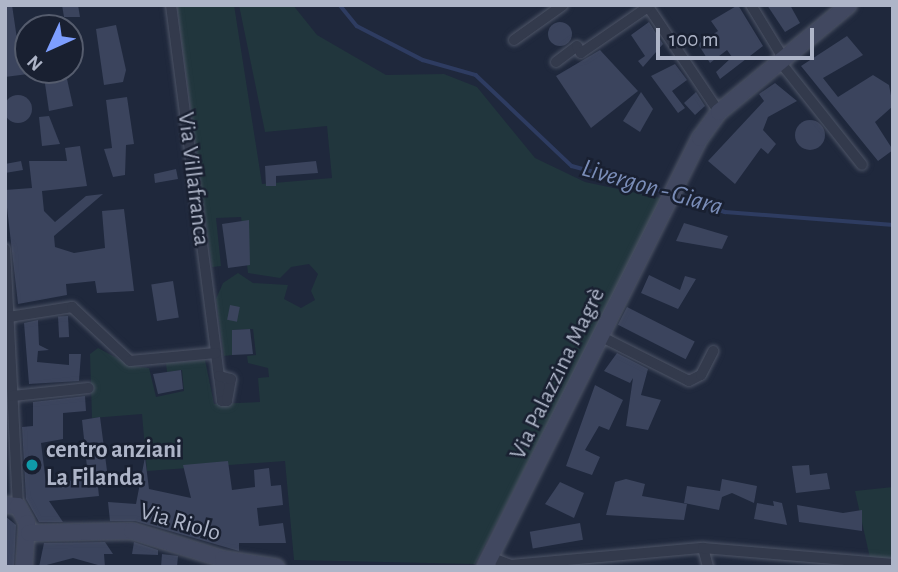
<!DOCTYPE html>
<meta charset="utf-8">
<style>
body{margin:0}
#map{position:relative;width:898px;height:572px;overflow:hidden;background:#1f283c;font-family:"Alegreya Sans",sans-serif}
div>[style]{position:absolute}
.green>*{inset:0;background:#21363d}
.stream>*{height:3.5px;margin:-1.75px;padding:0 1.75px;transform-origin:1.75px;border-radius:1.75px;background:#2e3c61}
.building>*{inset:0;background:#3b445d;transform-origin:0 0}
.round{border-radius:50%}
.roads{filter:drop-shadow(0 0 2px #4e5567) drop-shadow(0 0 2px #4e5567)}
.street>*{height:10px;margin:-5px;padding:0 5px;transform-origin:5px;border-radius:5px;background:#333a4c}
.secondary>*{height:16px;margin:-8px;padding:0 8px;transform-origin:8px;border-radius:8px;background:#414860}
.dots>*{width:19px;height:19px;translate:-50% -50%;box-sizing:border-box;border:4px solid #192031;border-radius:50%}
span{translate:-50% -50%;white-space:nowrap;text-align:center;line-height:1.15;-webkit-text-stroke:5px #192031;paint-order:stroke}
.street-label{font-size:24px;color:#aeb5c8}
.poi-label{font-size:24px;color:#aeb5c8;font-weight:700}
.left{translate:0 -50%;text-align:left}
.water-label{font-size:26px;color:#7a8db8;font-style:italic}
.frame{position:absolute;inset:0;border:7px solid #aeb5c8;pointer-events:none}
.north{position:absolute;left:14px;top:14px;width:70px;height:70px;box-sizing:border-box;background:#192031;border:2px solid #555c6d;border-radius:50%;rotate:225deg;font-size:19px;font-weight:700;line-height:28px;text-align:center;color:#aeb5c8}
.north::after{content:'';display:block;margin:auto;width:24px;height:32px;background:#7d9eff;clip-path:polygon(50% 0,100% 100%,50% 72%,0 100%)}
.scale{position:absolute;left:656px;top:28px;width:158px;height:32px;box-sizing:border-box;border:4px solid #aeb5c8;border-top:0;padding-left:9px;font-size:21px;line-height:24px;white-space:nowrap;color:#aeb5c8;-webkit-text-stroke:5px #192031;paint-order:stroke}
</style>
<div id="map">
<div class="green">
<i style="clip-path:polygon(177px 5px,234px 5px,262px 184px,332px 178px,327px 126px,265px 132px,239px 5px,293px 5px,317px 35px,386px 75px,444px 74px,477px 87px,535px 158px,585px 182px,665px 199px,475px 564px,294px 560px,285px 461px,147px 471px,142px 414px,92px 418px,90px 354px,98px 348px,132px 366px,149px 368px,156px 397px,184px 391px,182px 370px,167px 372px,166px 363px,205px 360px,214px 404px,260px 402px,258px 378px,269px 377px,268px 368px,248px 363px,247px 356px,256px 355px,253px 329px,232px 330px,232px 355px,224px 356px,216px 299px,223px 283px,238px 273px,253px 283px,288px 285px,284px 299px,301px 308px,315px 300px,311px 291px,318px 274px,309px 264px,291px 267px,280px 278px,248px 273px,241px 217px,216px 218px,221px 266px,212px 267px)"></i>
<i style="clip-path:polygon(893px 487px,893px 559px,870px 558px,855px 491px)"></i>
</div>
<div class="stream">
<i style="left:340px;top:5px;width:27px;rotate:51deg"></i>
<i style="left:357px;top:26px;width:74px;rotate:27.3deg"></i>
<i style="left:423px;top:60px;width:55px;rotate:15.8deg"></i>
<i style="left:476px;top:75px;width:132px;rotate:43.5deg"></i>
<i style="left:572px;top:166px;width:99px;rotate:15.2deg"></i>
<i style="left:678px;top:196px;width:50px;rotate:18.8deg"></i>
<i style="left:725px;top:212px;width:169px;rotate:4.4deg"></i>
</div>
<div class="building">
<i style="clip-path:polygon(5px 5px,12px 5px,17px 39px,23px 38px,28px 74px,5px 77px)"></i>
<i style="clip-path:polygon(62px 5px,78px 5px,80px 17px,64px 17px)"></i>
<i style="clip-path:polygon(738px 5px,763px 46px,720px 79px,716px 72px,732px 57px,727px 50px,710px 63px,698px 44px,718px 31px,711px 21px)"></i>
<i style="clip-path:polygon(767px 5px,790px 5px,800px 23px,785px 32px)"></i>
<i class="round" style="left:548px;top:22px;width:24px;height:24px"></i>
<i style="clip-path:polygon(649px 22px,663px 44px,643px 67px,638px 61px,645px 56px,631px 35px)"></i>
<i style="clip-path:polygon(116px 25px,126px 70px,123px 82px,104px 85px,96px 29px)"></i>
<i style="clip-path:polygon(847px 36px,863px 55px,823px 78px,838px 97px,873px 75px,889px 85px,893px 106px,875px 122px,893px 150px,878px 161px,801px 66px)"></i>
<i style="clip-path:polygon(600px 50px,638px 91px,591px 128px,556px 76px)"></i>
<i style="clip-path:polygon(675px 64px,687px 80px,672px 91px,685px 108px,678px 113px,651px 76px)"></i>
<i style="clip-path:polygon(43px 70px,65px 70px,73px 106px,49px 111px)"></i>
<i style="clip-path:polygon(775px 83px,797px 101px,768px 117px,763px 130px,776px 144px,768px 154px,761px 148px,735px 184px,708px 161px,764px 101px,759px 94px)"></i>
<i style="clip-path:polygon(641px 92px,653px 109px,640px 132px,623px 121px)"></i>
<i style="clip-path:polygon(696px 92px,705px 106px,695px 115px,684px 103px)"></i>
<i class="round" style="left:4px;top:95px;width:28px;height:28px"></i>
<i style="clip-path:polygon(127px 97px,134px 144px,126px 145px,125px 175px,113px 177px,104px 149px,112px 148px,106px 100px)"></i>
<i style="clip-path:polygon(49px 116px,60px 144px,42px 146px,39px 117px)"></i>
<i class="round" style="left:795px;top:120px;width:30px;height:30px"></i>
<i style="clip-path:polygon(80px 146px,87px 186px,42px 191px,44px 211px,55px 222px,86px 196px,103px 194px,54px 236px,55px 247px,74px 253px,105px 248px,102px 211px,124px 209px,134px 291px,97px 293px,95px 281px,66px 284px,67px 295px,18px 304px,5px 190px,32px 188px,29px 161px,67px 161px,65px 148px)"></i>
<i style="clip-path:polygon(21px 161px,23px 170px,5px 173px,5px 164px)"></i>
<i style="clip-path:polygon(316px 161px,318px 173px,276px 176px,276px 186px,266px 186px,265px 166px)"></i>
<i style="clip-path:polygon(176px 169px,178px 179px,155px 183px,154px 174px)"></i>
<i style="clip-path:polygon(249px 220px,250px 265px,228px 268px,222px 224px)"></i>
<i style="clip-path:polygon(684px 223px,728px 236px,722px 249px,676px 241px)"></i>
<i style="clip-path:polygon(649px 275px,680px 290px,685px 276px,696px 279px,678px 309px,641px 293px)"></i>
<i style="left:173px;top:281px;width:37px;height:22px;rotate:81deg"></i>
<i style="left:230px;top:305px;width:10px;height:15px;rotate:11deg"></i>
<i style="left:627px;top:307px;width:76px;height:20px;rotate:27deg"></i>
<i style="left:68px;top:316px;width:21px;height:10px;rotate:87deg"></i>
<i style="clip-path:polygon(38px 320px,39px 345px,49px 350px,38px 351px,37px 362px,69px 365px,69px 354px,81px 354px,79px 381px,29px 384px,24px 323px)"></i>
<i style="clip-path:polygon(250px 329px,253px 354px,232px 355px,232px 330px)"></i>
<i style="clip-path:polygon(617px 353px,648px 369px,641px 395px,661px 400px,648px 430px,626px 426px,633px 378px,630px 383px,604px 371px)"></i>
<i style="clip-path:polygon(181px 370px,183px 389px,158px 394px,153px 374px)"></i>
<i style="clip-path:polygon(595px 385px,623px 400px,609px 430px,599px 426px,585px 450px,600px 457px,592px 475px,566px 466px)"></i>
<i style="clip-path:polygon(85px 396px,86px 411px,63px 413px,63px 439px,41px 443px,46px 483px,88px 479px,86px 457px,77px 448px,85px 448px,82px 420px,100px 417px,109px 486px,98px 487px,99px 496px,49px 501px,63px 522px,39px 522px,26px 499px,22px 427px,33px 426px,33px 402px)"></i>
<i style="clip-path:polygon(145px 457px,149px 489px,191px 498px,183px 465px,228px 461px,232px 490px,255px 487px,254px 470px,269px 468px,271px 486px,281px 485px,283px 505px,257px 508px,259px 526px,283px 523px,286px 543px,239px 543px,239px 551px,135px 521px,110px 521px,108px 502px,136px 504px)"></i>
<i style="clip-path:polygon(809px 465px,810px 475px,827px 473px,830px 489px,796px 493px,792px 466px)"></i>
<i style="clip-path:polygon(626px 479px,645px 484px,642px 496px,687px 504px,684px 520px,606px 515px,615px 482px)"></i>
<i style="clip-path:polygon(722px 479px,757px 486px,754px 503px,732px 493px,722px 497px,719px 510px,684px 503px,687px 486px,720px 491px)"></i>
<i style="clip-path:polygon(560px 482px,584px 493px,574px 518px,545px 504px)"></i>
<i style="clip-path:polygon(773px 501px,782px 503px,787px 525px,754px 519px,757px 503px,774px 506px)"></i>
<i style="clip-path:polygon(797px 505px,843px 513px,862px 510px,862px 531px,799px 522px)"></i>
<i style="clip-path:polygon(5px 516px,16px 525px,14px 567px,5px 567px)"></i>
<i style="left:580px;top:523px;width:17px;height:51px;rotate:80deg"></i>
<i style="clip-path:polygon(134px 542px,158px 550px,158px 555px,132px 554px)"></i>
<i style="clip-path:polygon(44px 543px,105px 542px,113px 554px,104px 554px,105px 567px,73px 558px,39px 567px)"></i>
<i style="clip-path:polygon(162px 554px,178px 556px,177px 567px,161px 567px)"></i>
</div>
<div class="roads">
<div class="street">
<i style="left:171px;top:5px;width:351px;rotate:82.6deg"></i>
<i style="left:216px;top:353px;width:23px;rotate:83deg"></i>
<i style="left:219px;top:376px;width:25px;rotate:83deg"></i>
<i style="left:222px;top:401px;width:5px"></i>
<i style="left:227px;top:401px;width:22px;rotate:-80deg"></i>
<i style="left:231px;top:379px;width:12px;rotate:-166deg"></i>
<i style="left:647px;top:5px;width:129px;rotate:56.1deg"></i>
<i style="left:751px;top:5px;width:66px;rotate:58.7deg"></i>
<i style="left:514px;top:40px;width:60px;rotate:-35.5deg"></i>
<i style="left:556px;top:62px;width:26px;rotate:-37deg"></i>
<i style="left:577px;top:46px;width:8px;rotate:60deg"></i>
<i style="left:581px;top:53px;width:81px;rotate:-34.5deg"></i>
<i style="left:781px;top:63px;width:130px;rotate:51.5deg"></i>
<i style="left:5px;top:249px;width:257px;rotate:87.1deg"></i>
<i style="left:9px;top:317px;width:64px;rotate:-9deg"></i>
<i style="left:72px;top:307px;width:79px;rotate:43deg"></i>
<i style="left:130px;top:361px;width:86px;rotate:-5.3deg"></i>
<i style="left:602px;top:337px;width:97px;rotate:26.8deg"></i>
<i style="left:689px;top:381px;width:13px;rotate:-27deg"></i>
<i style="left:701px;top:375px;width:27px;rotate:-63deg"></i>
<i style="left:13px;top:396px;width:76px;rotate:-6deg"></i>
<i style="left:703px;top:548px;width:20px;rotate:75deg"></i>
<i style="left:492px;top:558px;width:20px;rotate:20deg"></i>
<i style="left:511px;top:565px;width:193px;rotate:-5.1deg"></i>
<i style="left:703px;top:548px;width:191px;rotate:4.8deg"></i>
</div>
<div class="secondary">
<i style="left:5px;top:505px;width:13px;rotate:4deg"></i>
<i style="left:18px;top:506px;width:19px;rotate:62deg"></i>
<i style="left:27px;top:523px;width:44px;rotate:93.9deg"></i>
<i style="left:29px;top:533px;width:103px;rotate:-1.1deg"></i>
<i style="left:132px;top:531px;width:95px;rotate:17.1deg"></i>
<i style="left:223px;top:559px;width:54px;rotate:8.6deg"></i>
<i style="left:485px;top:567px;width:480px;rotate:-63.4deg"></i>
<i style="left:700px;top:138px;width:32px;rotate:-54deg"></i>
<i style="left:719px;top:112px;width:168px;rotate:-39.5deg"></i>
</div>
</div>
<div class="dots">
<i style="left:32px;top:465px;background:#0f9aa8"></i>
</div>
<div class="street-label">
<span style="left:193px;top:179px;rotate:83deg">Via Villafranca</span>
<span style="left:558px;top:374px;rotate:-64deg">Via Palazzina Magrè</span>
<span style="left:180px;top:523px;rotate:16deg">Via Riolo</span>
</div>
<div class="poi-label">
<span class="left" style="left:46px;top:465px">centro anziani<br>La Filanda</span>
</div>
<div class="water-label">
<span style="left:652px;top:188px;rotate:16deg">Livergon - Giara</span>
</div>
<div class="frame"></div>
<div class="north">N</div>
<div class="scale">100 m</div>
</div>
